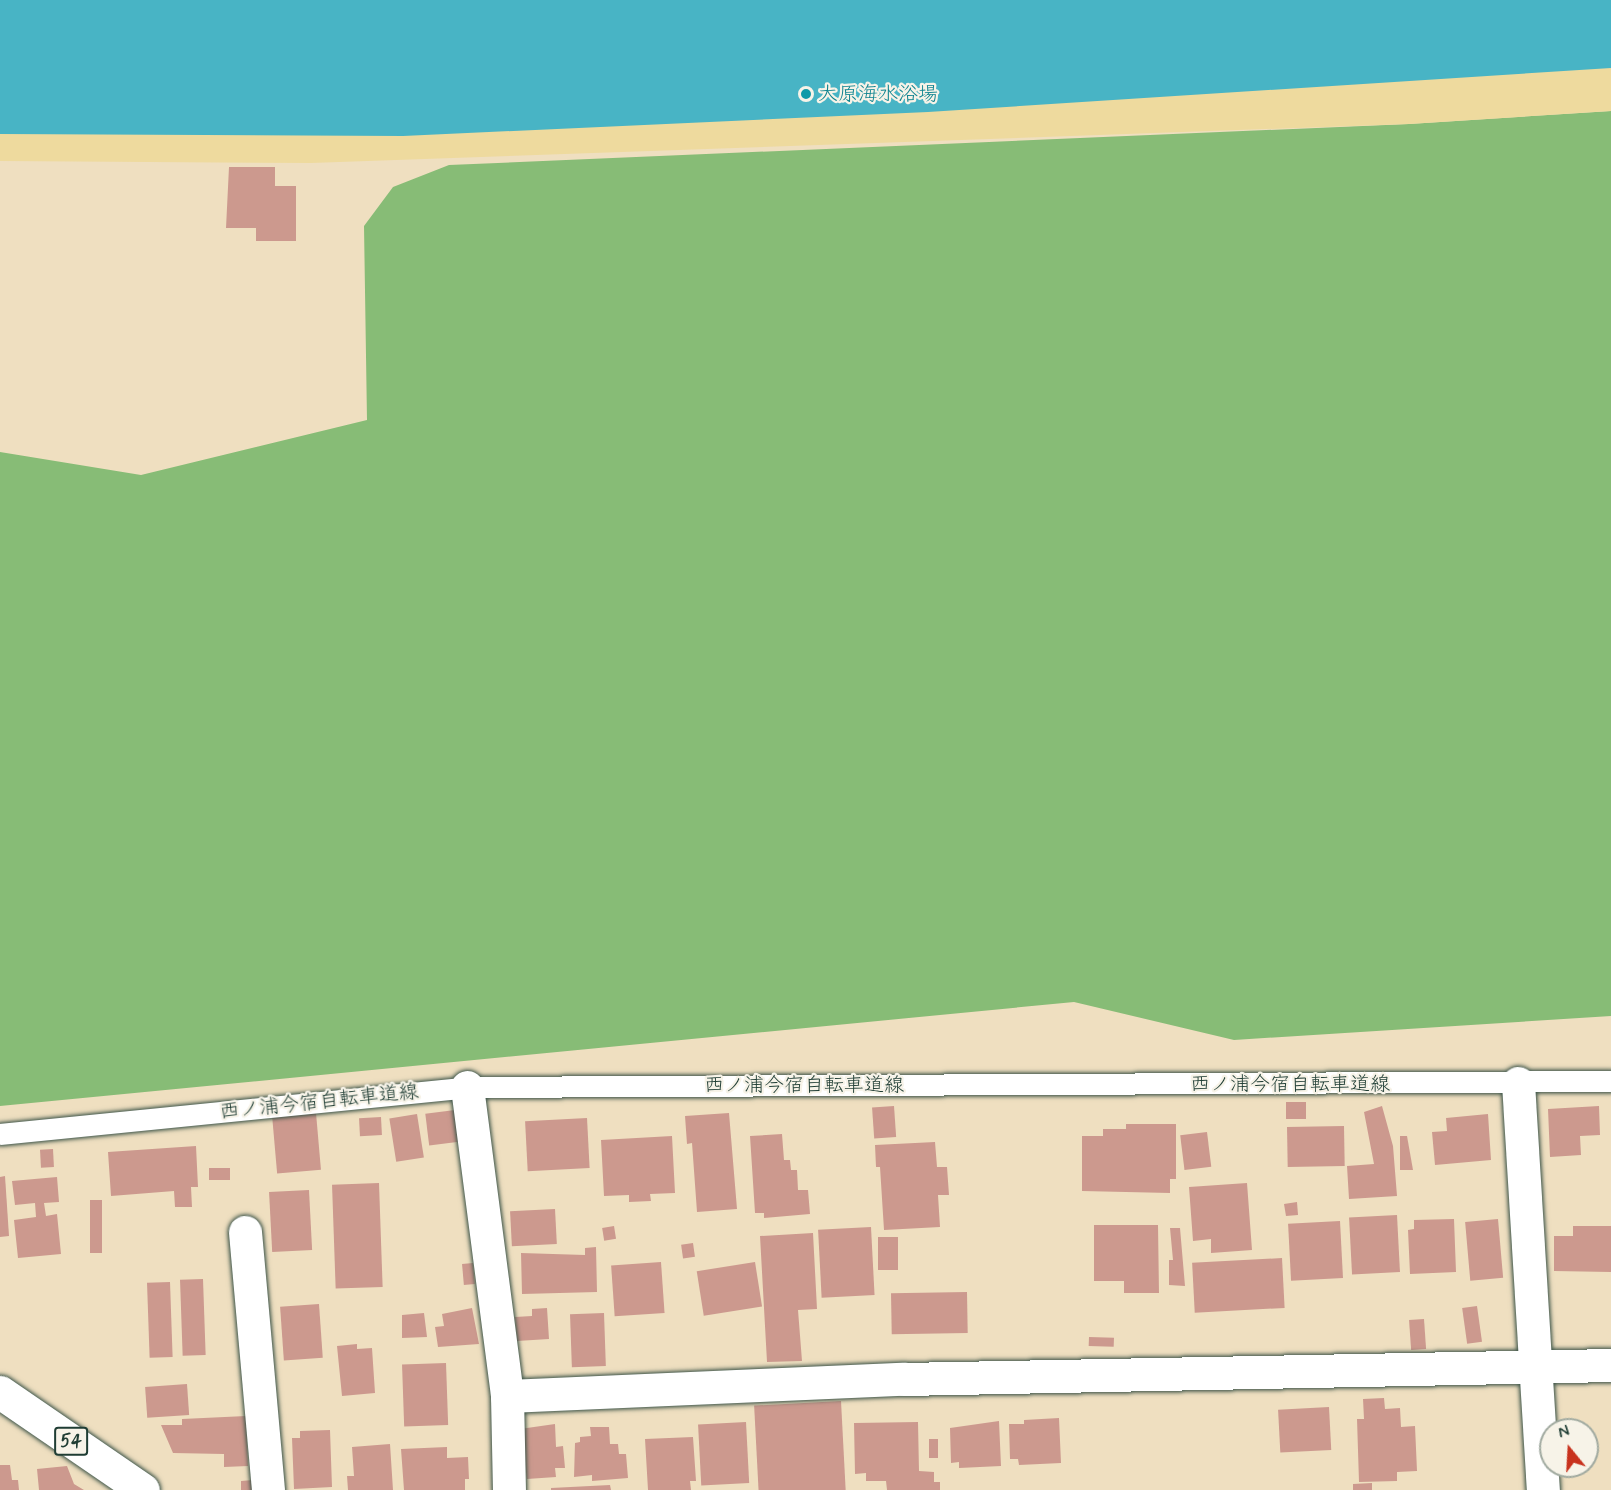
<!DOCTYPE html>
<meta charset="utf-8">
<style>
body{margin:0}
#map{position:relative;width:1611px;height:1490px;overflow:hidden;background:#efdfc0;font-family:Mynerve,"Klee One",sans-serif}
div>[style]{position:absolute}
.forest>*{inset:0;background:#87bc76}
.sand>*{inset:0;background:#eeda9e}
.water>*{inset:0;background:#48b4c5}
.building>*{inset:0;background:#cc998e;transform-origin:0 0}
.roads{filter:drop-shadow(0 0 2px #3e5549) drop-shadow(0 0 2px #3e5549)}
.lane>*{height:21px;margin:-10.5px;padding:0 10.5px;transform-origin:10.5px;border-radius:10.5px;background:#fff}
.street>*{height:33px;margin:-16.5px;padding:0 16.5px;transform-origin:16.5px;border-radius:16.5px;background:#fff}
.primary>*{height:33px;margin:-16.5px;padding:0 16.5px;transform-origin:16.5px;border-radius:16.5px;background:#fff}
.dots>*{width:16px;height:16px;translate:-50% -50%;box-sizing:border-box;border:3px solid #f7f3e8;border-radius:50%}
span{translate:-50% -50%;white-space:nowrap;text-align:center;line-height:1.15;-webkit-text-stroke:4.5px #f7f3e8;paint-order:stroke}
.shield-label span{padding:2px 4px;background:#f7f3e8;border:2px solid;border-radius:4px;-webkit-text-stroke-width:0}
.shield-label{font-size:18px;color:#1f3d34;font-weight:700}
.culture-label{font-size:20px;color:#0d838f}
.left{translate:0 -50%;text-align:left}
.street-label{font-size:20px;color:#1f3d34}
.north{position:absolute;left:1539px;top:1418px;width:60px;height:60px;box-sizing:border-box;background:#f7f3e8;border:2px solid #a1aaa0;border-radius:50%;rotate:342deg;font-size:16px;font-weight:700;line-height:24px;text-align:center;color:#1f3d34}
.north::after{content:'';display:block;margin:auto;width:21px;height:27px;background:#c8321e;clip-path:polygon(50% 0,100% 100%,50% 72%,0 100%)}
</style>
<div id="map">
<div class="forest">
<i style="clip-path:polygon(1611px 111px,1611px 1016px,1234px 1040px,1074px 1002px,0 1106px,0 452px,141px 475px,367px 420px,364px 226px,393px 187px,449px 165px,1409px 124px)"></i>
</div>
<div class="sand">
<i style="clip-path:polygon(1611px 26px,1611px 111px,1409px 124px,311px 163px,0 161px,0 67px)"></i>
</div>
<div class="water">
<i style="clip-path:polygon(0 0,1611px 0,1611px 68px,928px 112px,403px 136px,0 134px)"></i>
</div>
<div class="building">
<i style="clip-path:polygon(229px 167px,275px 167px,275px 186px,296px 186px,296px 241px,256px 241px,256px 228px,226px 228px)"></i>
<i style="left:1286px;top:1102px;width:20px;height:17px"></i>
<i style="left:894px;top:1106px;width:31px;height:22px;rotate:86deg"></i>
<i style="clip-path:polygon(1382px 1106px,1393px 1146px,1397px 1196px,1349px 1199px,1347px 1166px,1374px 1164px,1364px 1112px)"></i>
<i style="clip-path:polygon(1599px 1106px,1600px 1135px,1580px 1136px,1581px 1155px,1550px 1157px,1548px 1109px)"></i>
<i style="left:463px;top:1109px;width:32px;height:38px;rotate:83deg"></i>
<i style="left:316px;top:1113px;width:57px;height:44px;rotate:85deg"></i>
<i style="clip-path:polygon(729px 1113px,737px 1209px,697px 1212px,692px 1143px,687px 1144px,685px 1116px)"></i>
<i style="left:417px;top:1114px;width:44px;height:28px;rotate:81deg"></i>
<i style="clip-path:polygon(1488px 1114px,1491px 1160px,1435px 1165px,1432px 1132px,1447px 1131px,1446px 1118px)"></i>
<i style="left:381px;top:1117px;width:18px;height:22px;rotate:87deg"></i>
<i style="left:587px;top:1118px;width:50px;height:62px;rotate:87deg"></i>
<i style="clip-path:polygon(1126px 1124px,1176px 1124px,1176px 1179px,1170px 1179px,1170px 1193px,1082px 1191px,1082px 1136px,1103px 1136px,1103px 1129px,1126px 1129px)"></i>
<i style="left:1344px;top:1126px;width:40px;height:57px;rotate:89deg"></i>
<i style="left:1207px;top:1132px;width:35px;height:27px;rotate:83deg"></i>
<i style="clip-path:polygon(782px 1134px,784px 1160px,790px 1160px,791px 1170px,797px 1170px,798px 1190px,808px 1190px,810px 1214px,764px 1218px,764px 1213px,755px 1213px,750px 1136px)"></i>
<i style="clip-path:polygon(672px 1136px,675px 1193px,650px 1194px,651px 1201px,629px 1202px,629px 1195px,604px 1196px,601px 1140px)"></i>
<i style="clip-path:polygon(1400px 1136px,1407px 1136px,1413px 1170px,1400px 1170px)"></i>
<i style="clip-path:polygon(935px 1142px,937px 1167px,947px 1167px,949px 1195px,938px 1195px,940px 1227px,884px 1230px,880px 1167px,876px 1167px,875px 1145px)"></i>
<i style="clip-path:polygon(196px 1146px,198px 1187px,191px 1187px,192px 1207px,175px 1207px,174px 1191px,111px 1196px,108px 1152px)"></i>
<i style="left:53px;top:1149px;width:18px;height:13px;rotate:87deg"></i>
<i style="left:230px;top:1168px;width:12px;height:21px;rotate:90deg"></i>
<i style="clip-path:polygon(5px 1176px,9px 1236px,0 1237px,0 1177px)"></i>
<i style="clip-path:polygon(57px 1177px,59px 1202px,44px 1203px,46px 1216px,57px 1214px,61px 1254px,18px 1258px,14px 1220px,36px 1217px,35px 1203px,15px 1205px,12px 1181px)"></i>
<i style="left:379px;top:1183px;width:104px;height:47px;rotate:88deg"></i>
<i style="clip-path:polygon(1247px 1183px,1252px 1250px,1211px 1253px,1211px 1239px,1193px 1241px,1189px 1187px)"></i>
<i style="left:309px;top:1190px;width:60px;height:40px;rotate:87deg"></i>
<i style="left:90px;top:1200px;width:12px;height:53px"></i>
<i style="clip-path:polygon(1297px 1202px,1298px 1215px,1286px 1216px,1284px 1204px)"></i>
<i style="left:555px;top:1209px;width:35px;height:45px;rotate:87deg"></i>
<i style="left:1397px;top:1215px;width:57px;height:48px;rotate:87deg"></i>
<i style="clip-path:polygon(1454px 1219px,1456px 1272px,1410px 1274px,1408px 1230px,1414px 1229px,1414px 1220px)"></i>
<i style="left:1498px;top:1219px;width:59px;height:33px;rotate:85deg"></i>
<i style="left:1340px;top:1221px;width:57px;height:52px;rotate:87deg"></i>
<i style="clip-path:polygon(1094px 1225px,1158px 1225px,1159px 1293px,1124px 1293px,1124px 1281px,1094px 1281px)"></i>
<i style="left:614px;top:1226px;width:13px;height:12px;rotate:81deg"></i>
<i style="clip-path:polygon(1573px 1226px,1611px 1226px,1611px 1272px,1554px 1271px,1554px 1236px,1573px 1236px)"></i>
<i style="left:871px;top:1227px;width:68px;height:53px;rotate:87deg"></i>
<i style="clip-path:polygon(1170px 1228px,1180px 1228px,1185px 1286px,1169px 1285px,1169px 1260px,1173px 1260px)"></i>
<i style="clip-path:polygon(813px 1233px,817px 1309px,798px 1310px,802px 1361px,767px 1362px,760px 1236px)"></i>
<i style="left:878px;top:1237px;width:20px;height:33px"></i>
<i style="left:693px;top:1243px;width:14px;height:12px;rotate:82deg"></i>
<i style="clip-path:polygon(596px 1247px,597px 1292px,522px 1294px,521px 1253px,585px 1255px,585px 1248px)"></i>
<i style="left:1282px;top:1258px;width:50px;height:90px;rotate:87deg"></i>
<i style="left:661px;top:1262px;width:51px;height:50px;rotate:86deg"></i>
<i style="left:755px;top:1262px;width:45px;height:59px;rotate:81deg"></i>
<i style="left:473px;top:1263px;width:21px;height:11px;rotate:85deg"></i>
<i style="left:203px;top:1279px;width:76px;height:23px;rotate:88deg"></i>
<i style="left:170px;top:1282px;width:75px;height:23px;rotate:88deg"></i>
<i style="left:967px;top:1292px;width:41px;height:76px;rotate:89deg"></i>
<i style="left:319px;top:1304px;width:54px;height:39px;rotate:86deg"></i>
<i style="left:1477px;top:1306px;width:36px;height:15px;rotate:82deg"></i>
<i style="clip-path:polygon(472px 1308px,479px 1344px,438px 1347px,435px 1327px,444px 1326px,442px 1314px)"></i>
<i style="clip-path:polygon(547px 1308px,549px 1339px,517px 1341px,515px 1317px,532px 1316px,532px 1309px)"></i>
<i style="clip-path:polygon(424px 1313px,427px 1337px,402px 1338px,402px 1315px)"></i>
<i style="left:604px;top:1313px;width:53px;height:34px;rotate:88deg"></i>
<i style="left:1424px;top:1319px;width:30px;height:15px;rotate:86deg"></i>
<i style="left:1089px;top:1337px;width:25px;height:9px;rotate:2deg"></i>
<i style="clip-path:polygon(357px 1344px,357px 1349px,372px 1348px,375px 1393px,342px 1396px,337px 1346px)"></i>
<i style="left:446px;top:1363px;width:62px;height:44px;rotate:88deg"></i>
<i style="left:187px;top:1384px;width:31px;height:42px;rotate:86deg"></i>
<i style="clip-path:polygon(1384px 1398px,1385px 1409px,1400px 1408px,1401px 1427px,1415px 1426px,1417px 1471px,1397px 1472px,1397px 1481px,1359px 1482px,1357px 1419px,1364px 1419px,1363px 1399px)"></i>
<i style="left:841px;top:1401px;width:89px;height:87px;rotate:87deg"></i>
<i style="left:1329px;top:1407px;width:43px;height:51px;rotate:87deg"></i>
<i style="clip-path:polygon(246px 1416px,248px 1466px,224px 1467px,224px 1454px,173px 1453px,161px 1425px,182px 1425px,182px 1419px)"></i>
<i style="clip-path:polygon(1059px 1418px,1061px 1463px,1019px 1465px,1018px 1459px,1010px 1459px,1009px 1424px,1024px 1424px,1024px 1420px)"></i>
<i style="clip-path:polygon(999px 1421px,1001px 1466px,959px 1468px,959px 1462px,951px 1463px,950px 1428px)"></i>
<i style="left:746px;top:1422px;width:61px;height:48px;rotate:87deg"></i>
<i style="clip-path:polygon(918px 1422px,919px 1471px,934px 1472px,934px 1482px,940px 1482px,940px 1490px,887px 1490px,886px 1481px,866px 1481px,866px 1473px,855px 1474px,854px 1423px)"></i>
<i style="clip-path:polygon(555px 1424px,556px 1447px,563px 1446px,565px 1468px,555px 1468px,556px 1477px,527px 1479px,520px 1429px)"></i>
<i style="clip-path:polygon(590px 1427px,609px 1427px,610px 1444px,618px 1444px,619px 1454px,626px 1454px,628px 1478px,592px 1481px,592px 1475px,574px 1477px,575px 1443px,580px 1442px,580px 1437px,591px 1436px)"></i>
<i style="clip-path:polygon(330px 1430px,332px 1487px,294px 1489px,292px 1438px,300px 1438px,300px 1431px)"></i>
<i style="clip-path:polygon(693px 1437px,696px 1481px,690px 1481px,691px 1490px,648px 1490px,645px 1439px)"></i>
<i style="left:929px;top:1439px;width:9px;height:19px"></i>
<i style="clip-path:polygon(390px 1444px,393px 1490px,348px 1490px,347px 1476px,354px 1476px,352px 1447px)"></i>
<i style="clip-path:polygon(447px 1447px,447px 1458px,468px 1457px,469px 1479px,465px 1479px,465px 1490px,404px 1490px,401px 1449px)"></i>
<i style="clip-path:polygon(0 1465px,10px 1465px,12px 1480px,18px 1480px,19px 1490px,0 1490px)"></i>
<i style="clip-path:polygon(67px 1466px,74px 1484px,84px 1490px,39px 1490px,37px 1469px)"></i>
<i style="clip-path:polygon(253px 1480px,254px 1490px,241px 1490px,241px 1481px)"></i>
<i style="clip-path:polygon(1372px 1483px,1372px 1490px,1353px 1490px,1353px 1484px)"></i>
<i style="clip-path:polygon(610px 1485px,611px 1490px,551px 1490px,551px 1488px)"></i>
</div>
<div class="roads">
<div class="lane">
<i style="left:0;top:1134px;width:469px;rotate:-5.7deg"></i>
<i style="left:467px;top:1087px;width:1144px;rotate:-0.3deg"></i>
</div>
<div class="street">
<i style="left:1518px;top:1083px;width:408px;rotate:86.5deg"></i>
<i style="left:467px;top:1087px;width:312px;rotate:82.6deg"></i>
<i style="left:507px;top:1396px;width:94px;rotate:88.8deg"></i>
<i style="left:245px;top:1232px;width:259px;rotate:84.9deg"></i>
<i style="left:507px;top:1396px;width:396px;rotate:-2.5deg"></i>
<i style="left:903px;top:1379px;width:708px;rotate:-1.13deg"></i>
</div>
<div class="primary">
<i style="left:0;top:1392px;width:173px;rotate:34.4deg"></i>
</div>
</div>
<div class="dots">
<i style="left:806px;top:94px;background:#0f9aa8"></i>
</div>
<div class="shield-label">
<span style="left:71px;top:1441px">54</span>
</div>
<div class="culture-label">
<span class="left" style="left:818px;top:94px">大原海水浴場</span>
</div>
<div class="street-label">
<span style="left:1290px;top:1084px">西ノ浦今宿自転車道線</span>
<span style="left:804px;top:1085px">西ノ浦今宿自転車道線</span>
<span style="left:319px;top:1102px;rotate:-6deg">西ノ浦今宿自転車道線</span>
</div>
<div class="north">N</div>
</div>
